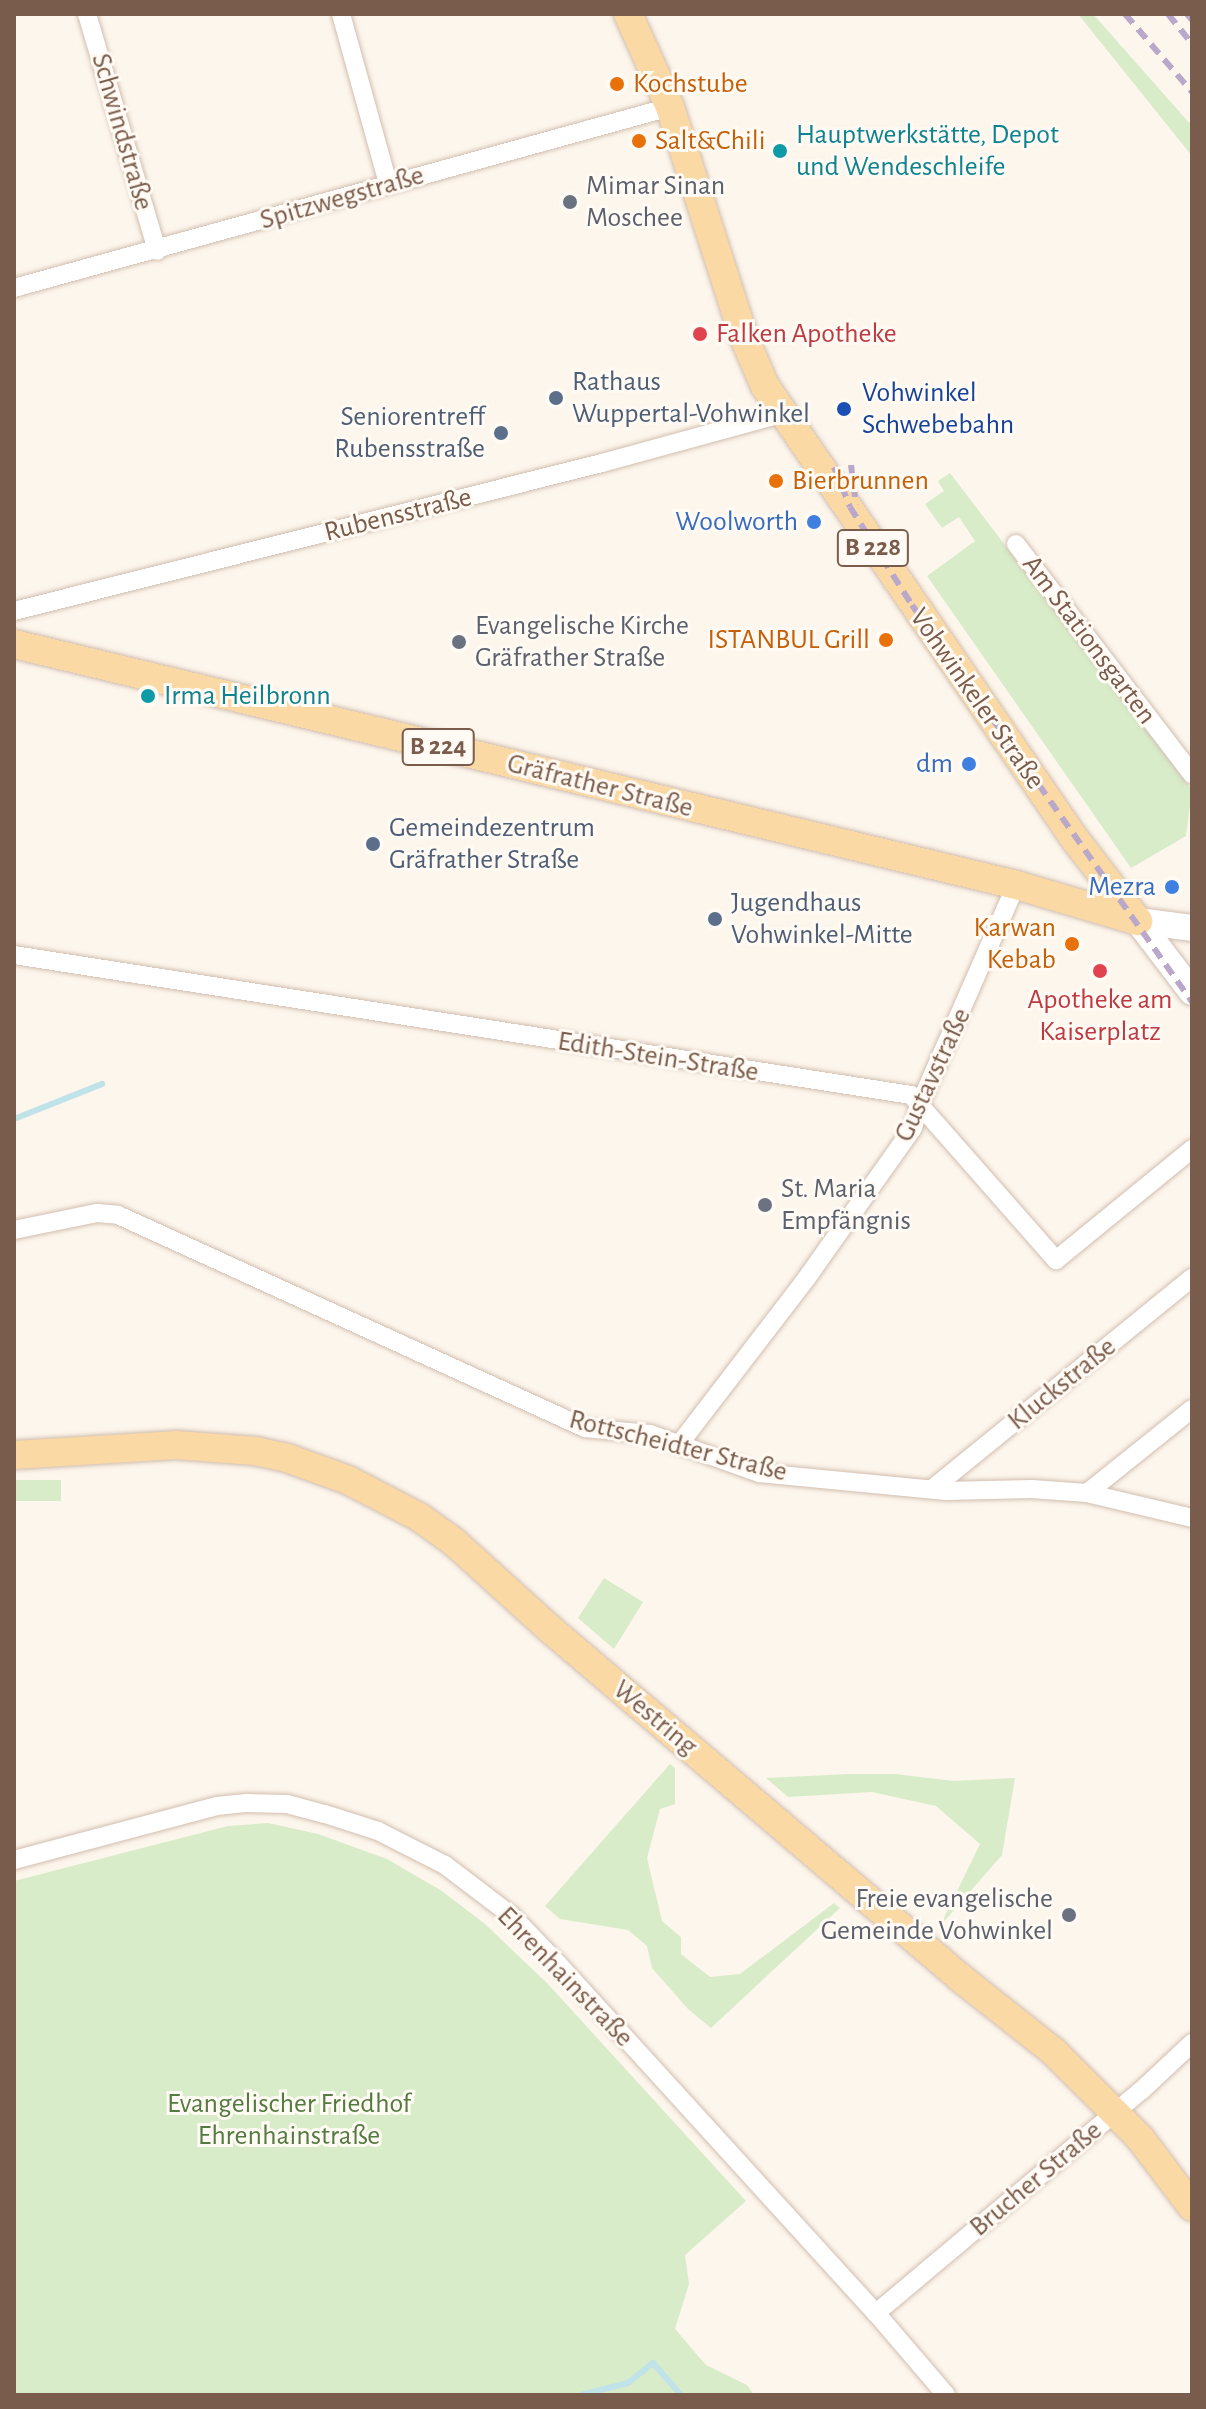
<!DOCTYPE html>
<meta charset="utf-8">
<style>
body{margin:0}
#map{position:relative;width:1206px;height:2409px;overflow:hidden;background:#fdf6ec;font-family:"Alegreya Sans",sans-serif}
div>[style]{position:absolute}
.green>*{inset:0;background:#d8ecc9;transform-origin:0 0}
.stream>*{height:6px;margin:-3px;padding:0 3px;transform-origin:3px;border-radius:3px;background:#bfe3e8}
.roads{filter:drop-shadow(0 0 2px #d1beb0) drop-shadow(0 0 2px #d1beb0)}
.street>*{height:18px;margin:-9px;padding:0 9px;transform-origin:9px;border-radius:9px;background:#fff}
.secondary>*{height:26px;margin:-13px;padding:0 13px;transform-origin:13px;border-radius:13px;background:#fff}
.primary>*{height:28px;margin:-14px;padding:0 14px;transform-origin:14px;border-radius:14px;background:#fbd9a5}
.rail>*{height:6px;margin-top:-3px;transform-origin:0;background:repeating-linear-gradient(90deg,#b9a8c9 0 12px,transparent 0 20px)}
.dots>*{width:22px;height:22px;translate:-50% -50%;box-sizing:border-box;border:4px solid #fffaf3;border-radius:50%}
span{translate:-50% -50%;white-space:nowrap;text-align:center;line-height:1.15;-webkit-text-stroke:6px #fffaf3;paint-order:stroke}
.shield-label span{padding:2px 6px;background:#fffaf3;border:2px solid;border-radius:6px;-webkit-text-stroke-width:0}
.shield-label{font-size:26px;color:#7a5c4d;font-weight:700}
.food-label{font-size:28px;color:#c56008}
.left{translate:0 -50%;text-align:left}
.right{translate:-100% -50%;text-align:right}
.street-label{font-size:28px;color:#7a5c4d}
.culture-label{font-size:28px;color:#0d838f}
.worship-label{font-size:28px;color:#5b616d}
.health-label{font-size:28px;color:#be3a42}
.service-label{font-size:28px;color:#4e5e75}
.transit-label{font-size:28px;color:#164399}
.shop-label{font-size:28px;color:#366cbe}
.park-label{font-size:28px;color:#537a41}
.frame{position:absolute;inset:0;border:16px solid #7a5c4d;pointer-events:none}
</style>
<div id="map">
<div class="green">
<i style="clip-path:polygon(1078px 14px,1093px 14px,1192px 126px,1192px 156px)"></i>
<i style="clip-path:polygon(950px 473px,1192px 790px,1186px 836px,1131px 868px,927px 576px,975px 541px,959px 517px,942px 528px,925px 504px,944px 491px,938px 481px)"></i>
<i style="left:61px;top:1480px;width:21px;height:47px;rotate:90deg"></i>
<i style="clip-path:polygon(604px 1578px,643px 1602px,614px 1649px,578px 1618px)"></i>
<i style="clip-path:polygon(670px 1764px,675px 1768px,675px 1804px,660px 1809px,647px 1858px,662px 1921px,681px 1937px,681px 1954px,710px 1977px,740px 1974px,834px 1903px,840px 1908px,711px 2028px,688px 2009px,652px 1968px,647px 1946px,628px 1930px,560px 1919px,545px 1906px)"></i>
<i style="clip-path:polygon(849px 1774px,895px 1774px,954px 1781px,1015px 1778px,1002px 1855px,940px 1926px,980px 1844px,936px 1806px,872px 1792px,788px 1797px,766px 1778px)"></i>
<i style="clip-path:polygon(268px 1823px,318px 1834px,387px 1859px,442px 1891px,485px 1924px,547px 1983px,746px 2201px,685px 2255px,689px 2284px,675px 2329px,706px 2365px,747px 2385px,754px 2395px,14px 2395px,14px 1881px,228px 1826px)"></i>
</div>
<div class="stream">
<i style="left:14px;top:1119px;width:95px;rotate:-21.7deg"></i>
<i style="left:581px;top:2395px;width:49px;rotate:-14.3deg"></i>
<i style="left:628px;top:2383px;width:32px;rotate:-39deg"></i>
<i style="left:653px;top:2363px;width:43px;rotate:48.8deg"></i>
</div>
<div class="roads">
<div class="street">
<i style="left:87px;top:14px;width:247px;rotate:73.5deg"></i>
<i style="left:341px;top:14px;width:176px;rotate:74.5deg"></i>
<i style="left:14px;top:288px;width:681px;rotate:-15.42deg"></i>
<i style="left:1016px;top:544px;width:290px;rotate:52.6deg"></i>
<i style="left:14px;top:611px;width:606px;rotate:-14.13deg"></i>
<i style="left:602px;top:463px;width:186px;rotate:-15.3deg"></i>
<i style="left:14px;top:955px;width:908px;rotate:8.87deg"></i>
<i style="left:911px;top:1095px;width:220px;rotate:48.7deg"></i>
<i style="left:1056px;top:1260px;width:176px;rotate:-39.2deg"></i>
<i style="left:14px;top:1230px;width:85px;rotate:-11.6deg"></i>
<i style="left:97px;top:1213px;width:21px;rotate:5deg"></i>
<i style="left:118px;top:1215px;width:513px;rotate:24.52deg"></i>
<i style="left:585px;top:1428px;width:65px;rotate:5.3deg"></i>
<i style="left:650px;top:1434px;width:116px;rotate:19.7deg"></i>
<i style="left:759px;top:1473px;width:188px;rotate:5.5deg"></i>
<i style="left:946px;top:1491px;width:86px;rotate:-1.3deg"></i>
<i style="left:1032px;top:1489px;width:55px;rotate:4.2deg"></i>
<i style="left:1087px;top:1493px;width:108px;rotate:13.4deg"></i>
<i style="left:681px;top:1442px;width:205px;rotate:-52.5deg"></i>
<i style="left:806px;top:1279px;width:185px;rotate:-54.7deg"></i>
<i style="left:913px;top:1128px;width:23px;rotate:-75deg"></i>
<i style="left:919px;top:1106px;width:241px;rotate:-66.3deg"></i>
<i style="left:932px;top:1489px;width:335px;rotate:-39.1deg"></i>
<i style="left:1087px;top:1493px;width:134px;rotate:-38.7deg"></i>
<i style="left:14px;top:1860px;width:210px;rotate:-14.9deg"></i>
<i style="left:217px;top:1806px;width:30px;rotate:-6deg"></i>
<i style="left:247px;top:1803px;width:40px;rotate:1.4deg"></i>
<i style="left:287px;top:1804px;width:39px;rotate:15deg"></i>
<i style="left:325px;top:1814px;width:56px;rotate:17.8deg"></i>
<i style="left:378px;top:1831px;width:75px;rotate:26.9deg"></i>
<i style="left:445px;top:1865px;width:84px;rotate:37.3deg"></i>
<i style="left:512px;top:1916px;width:68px;rotate:46.2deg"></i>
<i style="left:559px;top:1965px;width:471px;rotate:47.7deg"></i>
<i style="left:876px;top:2313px;width:108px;rotate:49.5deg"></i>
<i style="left:876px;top:2313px;width:347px;rotate:-40deg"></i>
<i style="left:1142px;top:2090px;width:69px;rotate:-43.2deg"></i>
</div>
<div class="secondary">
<i style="left:1138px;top:921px;width:89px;rotate:52.7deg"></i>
<i style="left:1138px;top:921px;width:54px;rotate:7.4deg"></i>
</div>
<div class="primary">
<i style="left:628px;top:14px;width:102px;rotate:65.7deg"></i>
<i style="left:670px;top:107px;width:239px;rotate:72.2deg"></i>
<i style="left:743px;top:335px;width:56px;rotate:66.7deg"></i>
<i style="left:765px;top:386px;width:548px;rotate:55.64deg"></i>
<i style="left:1074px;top:838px;width:105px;rotate:52.4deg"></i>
<i style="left:14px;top:644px;width:1031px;rotate:13.52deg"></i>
<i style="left:1016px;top:885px;width:127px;rotate:16.4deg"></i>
<i style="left:14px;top:1455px;width:162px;rotate:-3.5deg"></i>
<i style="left:176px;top:1445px;width:79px;rotate:4.3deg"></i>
<i style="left:255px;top:1451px;width:33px;rotate:12deg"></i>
<i style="left:287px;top:1458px;width:65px;rotate:19.8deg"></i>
<i style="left:348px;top:1480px;width:80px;rotate:27.5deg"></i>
<i style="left:419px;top:1517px;width:43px;rotate:35.5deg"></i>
<i style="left:454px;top:1542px;width:130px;rotate:42.2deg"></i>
<i style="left:550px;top:1629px;width:542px;rotate:40.36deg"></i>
<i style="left:963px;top:1980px;width:115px;rotate:38.3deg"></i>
<i style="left:1053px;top:2051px;width:123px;rotate:45deg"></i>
<i style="left:1140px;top:2138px;width:86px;rotate:53deg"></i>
</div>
</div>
<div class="rail">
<i style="left:1125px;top:14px;width:103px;rotate:49.3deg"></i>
<i style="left:1168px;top:14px;width:38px;rotate:51deg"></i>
<i style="left:1187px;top:14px;width:8px;rotate:50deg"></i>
<i style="left:851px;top:465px;width:40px;rotate:82.9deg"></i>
<i style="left:834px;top:467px;width:43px;rotate:68.2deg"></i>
<i style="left:850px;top:507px;width:116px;rotate:57.7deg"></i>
<i style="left:912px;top:605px;width:486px;rotate:54.8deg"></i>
</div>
<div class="dots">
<i style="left:617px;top:84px;background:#e8710a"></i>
<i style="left:639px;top:141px;background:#e8710a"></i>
<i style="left:780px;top:151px;background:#0f9aa8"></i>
<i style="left:570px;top:202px;background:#6b7280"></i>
<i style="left:700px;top:334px;background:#e0444e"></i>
<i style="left:556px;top:398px;background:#5c6f8a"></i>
<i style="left:844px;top:409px;background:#1a4fb4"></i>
<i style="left:501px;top:433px;background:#5c6f8a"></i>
<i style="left:776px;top:481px;background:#e8710a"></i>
<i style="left:814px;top:522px;background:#3f7fe0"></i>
<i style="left:886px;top:640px;background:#e8710a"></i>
<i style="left:459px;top:642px;background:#6b7280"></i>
<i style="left:148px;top:696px;background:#0f9aa8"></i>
<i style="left:969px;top:764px;background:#3f7fe0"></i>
<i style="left:373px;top:844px;background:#5c6f8a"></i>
<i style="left:1172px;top:887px;background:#3f7fe0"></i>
<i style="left:715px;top:919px;background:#5c6f8a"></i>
<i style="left:1072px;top:944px;background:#e8710a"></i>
<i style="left:1100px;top:971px;background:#e0444e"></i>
<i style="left:765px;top:1205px;background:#6b7280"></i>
<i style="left:1069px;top:1915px;background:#6b7280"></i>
</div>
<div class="shield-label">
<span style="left:873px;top:548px">B 228</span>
<span style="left:438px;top:747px">B 224</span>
</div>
<div class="food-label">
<span class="left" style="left:633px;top:84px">Kochstube</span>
<span class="left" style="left:655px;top:141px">Salt&amp;Chili</span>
<span class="left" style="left:792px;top:481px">Bierbrunnen</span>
<span class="right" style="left:870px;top:640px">ISTANBUL Grill</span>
<span class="right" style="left:1056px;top:944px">Karwan<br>Kebab</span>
</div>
<div class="street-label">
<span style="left:122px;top:132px;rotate:74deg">Schwindstraße</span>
<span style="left:342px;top:198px;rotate:-16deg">Spitzwegstraße</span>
<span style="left:398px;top:515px;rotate:-14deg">Rubensstraße</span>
<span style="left:1089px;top:640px;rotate:53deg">Am Stationsgarten</span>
<span style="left:977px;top:699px;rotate:55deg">Vohwinkeler Straße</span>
<span style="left:600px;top:786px;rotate:14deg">Gräfrather Straße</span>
<span style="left:658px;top:1057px;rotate:9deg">Edith-Stein-Straße</span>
<span style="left:933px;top:1075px;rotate:-65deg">Gustavstraße</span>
<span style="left:1062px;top:1384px;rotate:-39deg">Kluckstraße</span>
<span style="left:678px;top:1446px;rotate:14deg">Rottscheidter Straße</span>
<span style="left:655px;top:1718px;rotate:40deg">Westring</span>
<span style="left:565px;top:1977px;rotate:46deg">Ehrenhainstraße</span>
<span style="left:1036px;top:2179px;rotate:-40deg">Brucher Straße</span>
</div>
<div class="culture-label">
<span class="left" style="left:796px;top:151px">Hauptwerkstätte, Depot<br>und Wendeschleife</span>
<span class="left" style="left:164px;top:696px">Irma Heilbronn</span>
</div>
<div class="worship-label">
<span class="left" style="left:586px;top:202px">Mimar Sinan<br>Moschee</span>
<span class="left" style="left:475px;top:642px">Evangelische Kirche<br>Gräfrather Straße</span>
<span class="left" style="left:781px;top:1205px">St. Maria<br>Empfängnis</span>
<span class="right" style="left:1053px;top:1915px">Freie evangelische<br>Gemeinde Vohwinkel</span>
</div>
<div class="health-label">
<span class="left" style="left:716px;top:334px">Falken Apotheke</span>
<span style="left:1100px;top:1016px">Apotheke am<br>Kaiserplatz</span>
</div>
<div class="service-label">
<span class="left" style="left:572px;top:398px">Rathaus<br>Wuppertal-Vohwinkel</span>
<span class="right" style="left:485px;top:433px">Seniorentreff<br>Rubensstraße</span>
<span class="left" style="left:389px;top:844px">Gemeindezentrum<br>Gräfrather Straße</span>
<span class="left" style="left:731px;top:919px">Jugendhaus<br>Vohwinkel-Mitte</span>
</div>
<div class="transit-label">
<span class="left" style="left:862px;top:409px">Vohwinkel<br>Schwebebahn</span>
</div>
<div class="shop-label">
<span class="right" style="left:798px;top:522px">Woolworth</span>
<span class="right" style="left:953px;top:764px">dm</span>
<span class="right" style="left:1156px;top:887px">Mezra</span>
</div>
<div class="park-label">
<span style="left:289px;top:2120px">Evangelischer Friedhof<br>Ehrenhainstraße</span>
</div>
<div class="frame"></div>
</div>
